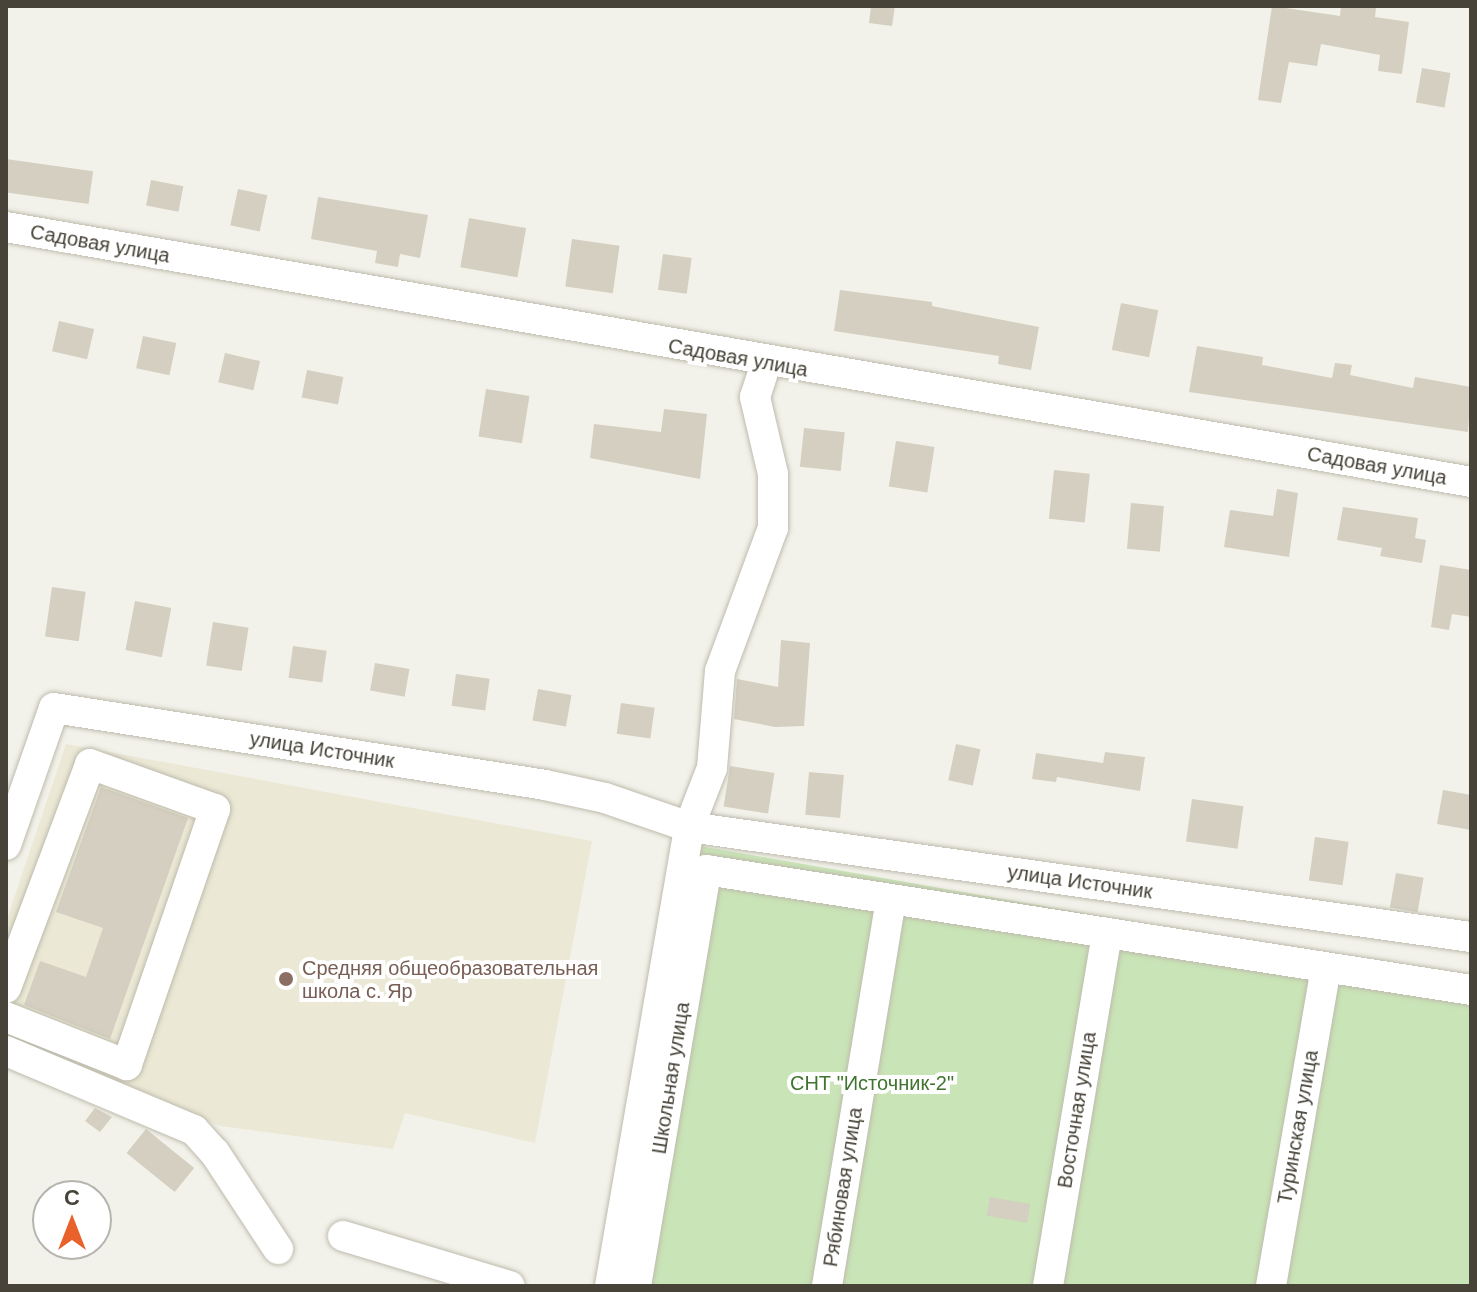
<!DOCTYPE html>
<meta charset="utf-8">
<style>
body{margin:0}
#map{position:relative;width:1477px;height:1292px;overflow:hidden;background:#f3f2ea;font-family:Helvetica,sans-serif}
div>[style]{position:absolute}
.education>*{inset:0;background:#ebe8d5}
.green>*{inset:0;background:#c9e4b6}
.building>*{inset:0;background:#d4cfc0;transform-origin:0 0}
.roads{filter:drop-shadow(0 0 2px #bebbad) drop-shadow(0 0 2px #bebbad)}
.minor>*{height:30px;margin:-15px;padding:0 15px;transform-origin:15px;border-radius:15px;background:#fff}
.dots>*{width:22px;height:22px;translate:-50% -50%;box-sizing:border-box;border:4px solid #fff;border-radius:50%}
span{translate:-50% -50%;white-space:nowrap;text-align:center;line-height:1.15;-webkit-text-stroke:8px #fff;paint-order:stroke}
.street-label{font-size:20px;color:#474338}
.education-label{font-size:20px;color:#785e54}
.left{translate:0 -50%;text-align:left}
.park-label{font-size:20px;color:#40742f}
.frame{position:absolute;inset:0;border:8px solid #474338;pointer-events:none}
.north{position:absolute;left:32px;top:1180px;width:80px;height:80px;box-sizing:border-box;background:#fff;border:2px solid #b5b4af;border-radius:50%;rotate:0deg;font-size:22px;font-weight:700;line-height:32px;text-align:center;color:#474338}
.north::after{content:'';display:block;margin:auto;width:28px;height:36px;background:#e9612b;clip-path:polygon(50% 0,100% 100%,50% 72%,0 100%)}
</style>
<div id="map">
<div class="education">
<i style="clip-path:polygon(66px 744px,592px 841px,535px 1143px,405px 1113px,393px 1149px,220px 1126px,6px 1036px,6px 922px)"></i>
</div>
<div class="green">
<i style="clip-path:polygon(700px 846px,1471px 981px,1471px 1286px,623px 1286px)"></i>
</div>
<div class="building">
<i style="clip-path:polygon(871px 6px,895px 6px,892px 26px,869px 23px)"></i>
<i style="clip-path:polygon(1272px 6px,1340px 16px,1341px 6px,1364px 6px,1376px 8px,1375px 17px,1409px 22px,1402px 74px,1378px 71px,1380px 55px,1321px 44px,1317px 66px,1289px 62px,1281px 103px,1258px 100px)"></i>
<i style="left:1422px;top:68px;width:29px;height:35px;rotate:10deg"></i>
<i style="left:6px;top:159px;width:88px;height:33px;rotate:8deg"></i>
<i style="left:151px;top:180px;width:33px;height:26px;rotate:11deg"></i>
<i style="left:238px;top:189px;width:30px;height:37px;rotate:12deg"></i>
<i style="clip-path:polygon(318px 197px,428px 215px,420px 258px,400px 254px,398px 267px,375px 263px,377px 251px,311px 239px)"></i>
<i style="left:469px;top:218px;width:58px;height:50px;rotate:10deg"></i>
<i style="left:572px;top:239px;width:48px;height:48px;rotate:8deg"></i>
<i style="left:663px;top:254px;width:29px;height:36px;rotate:8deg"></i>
<i style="clip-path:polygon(840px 290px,932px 302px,932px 306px,1039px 327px,1031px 370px,998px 364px,999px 356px,834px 331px)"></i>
<i style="left:1121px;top:303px;width:38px;height:48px;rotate:11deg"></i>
<i style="left:59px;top:321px;width:36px;height:31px;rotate:13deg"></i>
<i style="left:143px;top:336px;width:34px;height:33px;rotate:12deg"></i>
<i style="clip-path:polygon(1197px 346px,1263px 357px,1262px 365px,1332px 378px,1335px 363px,1352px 365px,1350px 375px,1413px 388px,1415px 377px,1471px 387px,1468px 432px,1189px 392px)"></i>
<i style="left:225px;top:353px;width:36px;height:30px;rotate:13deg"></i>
<i style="left:307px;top:370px;width:37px;height:28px;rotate:11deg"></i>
<i style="left:486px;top:389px;width:44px;height:48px;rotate:9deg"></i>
<i style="clip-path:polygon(664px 409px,707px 414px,700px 479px,590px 458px,594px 424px,661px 432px)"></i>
<i style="left:804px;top:428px;width:41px;height:39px;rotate:6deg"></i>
<i style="left:896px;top:441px;width:39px;height:46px;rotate:9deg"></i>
<i style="left:1054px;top:470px;width:36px;height:49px;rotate:6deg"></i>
<i style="clip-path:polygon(1277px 489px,1298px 493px,1289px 557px,1224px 547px,1230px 510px,1273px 516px)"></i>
<i style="left:1131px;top:503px;width:33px;height:46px;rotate:5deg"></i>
<i style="clip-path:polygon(1343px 507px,1418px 518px,1415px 538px,1426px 540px,1422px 563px,1380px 556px,1382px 548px,1337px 540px)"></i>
<i style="clip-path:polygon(1440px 565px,1471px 570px,1471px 617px,1452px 614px,1449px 630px,1431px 627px)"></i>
<i style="left:52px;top:587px;width:34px;height:50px;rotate:8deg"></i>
<i style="left:135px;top:601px;width:37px;height:50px;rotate:11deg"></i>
<i style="left:213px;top:622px;width:36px;height:44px;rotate:9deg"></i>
<i style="clip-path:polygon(781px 640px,810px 643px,804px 726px,775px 727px,734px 719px,737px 679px,778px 687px)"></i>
<i style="left:293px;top:646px;width:34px;height:32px;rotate:8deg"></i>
<i style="left:375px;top:663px;width:35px;height:28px;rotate:10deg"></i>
<i style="left:456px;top:674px;width:34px;height:32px;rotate:8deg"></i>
<i style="left:538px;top:689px;width:34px;height:32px;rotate:10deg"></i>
<i style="left:621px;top:703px;width:34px;height:31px;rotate:8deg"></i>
<i style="left:956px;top:744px;width:25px;height:37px;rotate:12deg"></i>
<i style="clip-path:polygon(1105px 752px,1145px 757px,1140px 791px,1057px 777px,1056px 782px,1032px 779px,1036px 753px,1103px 763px)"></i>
<i style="left:730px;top:766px;width:45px;height:41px;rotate:9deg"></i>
<i style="left:809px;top:772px;width:35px;height:43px;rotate:5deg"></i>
<i style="clip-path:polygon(101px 787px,188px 818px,110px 1039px,24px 1005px,40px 961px,86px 977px,103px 928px,56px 912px)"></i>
<i style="clip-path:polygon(1443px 790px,1471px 795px,1471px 830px,1437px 824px)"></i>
<i style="left:1192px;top:799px;width:52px;height:43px;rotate:8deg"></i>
<i style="left:1315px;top:837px;width:34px;height:44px;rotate:8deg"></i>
<i style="left:1396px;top:873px;width:28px;height:35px;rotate:10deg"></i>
<i style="clip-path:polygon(95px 1108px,112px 1117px,100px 1132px,85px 1121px)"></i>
<i style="left:146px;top:1129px;width:62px;height:31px;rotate:39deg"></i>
<i style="left:990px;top:1197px;width:41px;height:19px;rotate:10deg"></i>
</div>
<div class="roads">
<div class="minor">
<i style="left:6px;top:227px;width:1487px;rotate:9.87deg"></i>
<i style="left:6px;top:845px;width:145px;rotate:-70.7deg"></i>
<i style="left:54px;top:708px;width:497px;rotate:8.9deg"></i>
<i style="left:545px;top:785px;width:61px;rotate:12.2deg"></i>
<i style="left:605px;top:798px;width:89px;rotate:19deg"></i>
<i style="left:689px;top:827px;width:790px;rotate:8.01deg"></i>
<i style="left:6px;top:988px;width:239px;rotate:-69.4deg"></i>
<i style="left:90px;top:764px;width:133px;rotate:19.8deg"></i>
<i style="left:215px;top:809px;width:271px;rotate:109deg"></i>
<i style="left:127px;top:1065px;width:130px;rotate:-158.4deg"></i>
<i style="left:6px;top:1051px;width:204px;rotate:22.8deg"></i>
<i style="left:194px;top:1130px;width:31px;rotate:48deg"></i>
<i style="left:215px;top:1153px;width:115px;rotate:56.7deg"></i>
<i style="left:343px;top:1236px;width:174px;rotate:16.7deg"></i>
<i style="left:610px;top:1286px;width:466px;rotate:-80.2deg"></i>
<i style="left:689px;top:827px;width:63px;rotate:-68.7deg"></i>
<i style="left:712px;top:768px;width:97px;rotate:-85.3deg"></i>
<i style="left:720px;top:671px;width:153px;rotate:-69.7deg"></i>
<i style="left:773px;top:528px;width:54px;rotate:-90deg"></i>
<i style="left:773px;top:474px;width:79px;rotate:-103.2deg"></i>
<i style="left:755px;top:397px;width:36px;rotate:-72deg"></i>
<i style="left:636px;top:1286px;width:422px;rotate:-80.4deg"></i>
<i style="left:706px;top:870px;width:774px;rotate:8.91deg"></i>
<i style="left:827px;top:1286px;width:392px;rotate:-80.6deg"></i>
<i style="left:1048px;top:1286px;width:358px;rotate:-80.5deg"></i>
<i style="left:1271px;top:1286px;width:323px;rotate:-80.2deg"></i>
</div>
</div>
<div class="dots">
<i style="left:286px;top:979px;background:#8d6e63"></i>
</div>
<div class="street-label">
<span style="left:100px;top:244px;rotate:10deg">Садовая улица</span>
<span style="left:738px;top:358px;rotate:10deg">Садовая улица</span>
<span style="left:1377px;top:466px;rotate:10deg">Садовая улица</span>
<span style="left:322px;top:750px;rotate:9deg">улица Источник</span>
<span style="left:1080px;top:882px;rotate:8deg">улица Источник</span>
<span style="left:671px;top:1078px;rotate:-81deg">Школьная улица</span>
<span style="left:1077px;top:1110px;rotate:-81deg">Восточная улица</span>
<span style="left:1298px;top:1127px;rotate:-80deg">Туринская улица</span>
<span style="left:843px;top:1187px;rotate:-81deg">Рябиновая улица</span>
</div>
<div class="education-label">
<span class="left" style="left:302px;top:980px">Средняя общеобразовательная<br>школа с. Яр</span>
</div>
<div class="park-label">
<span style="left:872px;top:1083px">СНТ "Источник-2"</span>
</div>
<div class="frame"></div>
<div class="north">С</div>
</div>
